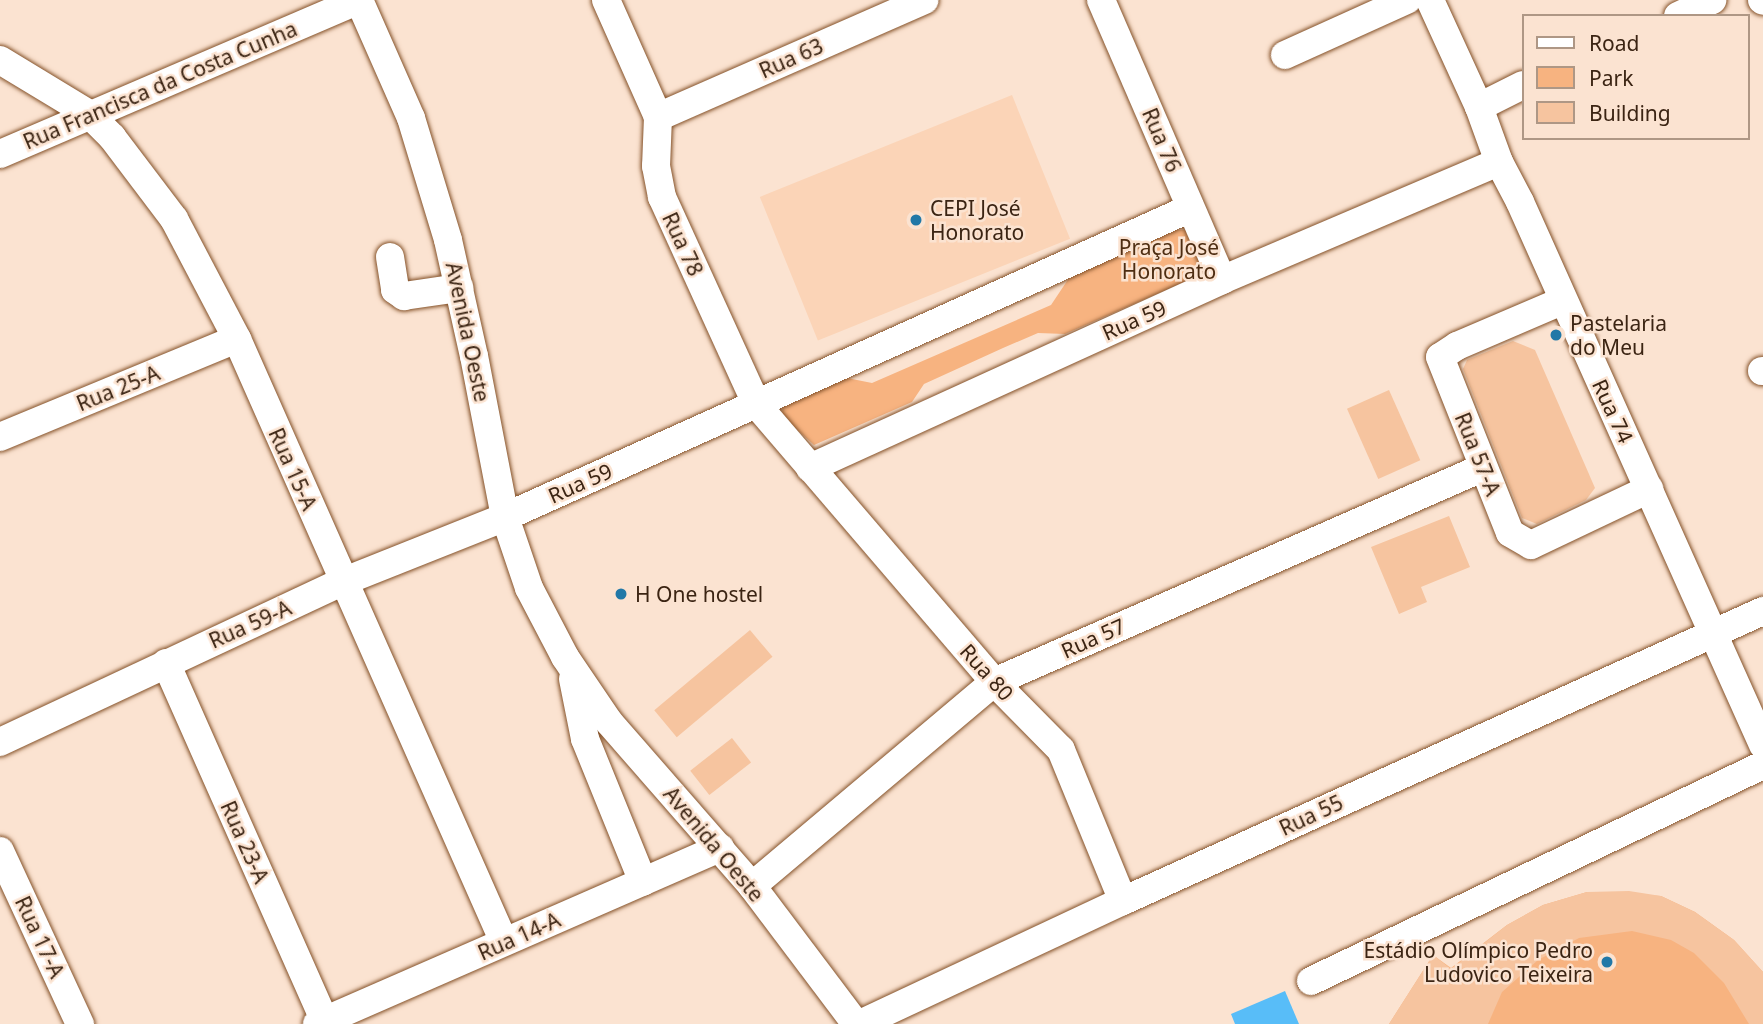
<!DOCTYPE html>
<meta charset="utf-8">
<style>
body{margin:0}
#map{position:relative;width:1763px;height:1024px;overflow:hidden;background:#fbe3d1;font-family:"Noto Sans",sans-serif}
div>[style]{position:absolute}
.built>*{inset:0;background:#fbd4b7;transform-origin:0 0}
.green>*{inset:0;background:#f7b380}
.water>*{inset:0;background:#58bdf8}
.building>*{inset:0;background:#f6c49f;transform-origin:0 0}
.roads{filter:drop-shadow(0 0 2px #845128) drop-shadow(0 0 2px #845128)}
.minor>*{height:28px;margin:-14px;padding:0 14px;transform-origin:14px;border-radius:14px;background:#fff}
.dots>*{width:19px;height:19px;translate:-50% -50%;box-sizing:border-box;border:4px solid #fbe3d1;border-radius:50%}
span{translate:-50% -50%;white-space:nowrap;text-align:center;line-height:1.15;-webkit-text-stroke:5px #fbe3d1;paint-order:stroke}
.street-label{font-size:21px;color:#3b2413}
.poi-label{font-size:21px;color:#3b2413}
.left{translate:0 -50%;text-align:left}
.right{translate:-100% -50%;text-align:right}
.park-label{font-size:21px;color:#4e2d12}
.legend{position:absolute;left:1522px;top:14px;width:228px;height:126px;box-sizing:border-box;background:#fbe3d1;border:2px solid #ae9785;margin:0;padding:9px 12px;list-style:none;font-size:21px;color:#3b2413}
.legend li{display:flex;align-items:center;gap:14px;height:35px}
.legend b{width:35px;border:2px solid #ae9785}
</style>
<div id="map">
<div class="built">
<i style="left:1012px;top:95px;width:155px;height:272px;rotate:68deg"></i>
</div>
<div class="green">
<i style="clip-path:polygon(1172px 230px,1187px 230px,1203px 266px,1193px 278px,1065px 334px,1038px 333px,1003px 348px,924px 384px,912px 402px,814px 445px,782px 416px,783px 403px,847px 378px,872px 383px,1051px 305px,1069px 278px)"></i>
<i style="clip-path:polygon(1587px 892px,1661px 896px,1695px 912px,1734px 940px,1763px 972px,1763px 1024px,1389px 1024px,1433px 955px,1451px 968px,1507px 925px,1543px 905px)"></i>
</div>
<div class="water">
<i style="clip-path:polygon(1285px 991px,1299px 1024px,1235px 1024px,1231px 1014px)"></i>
</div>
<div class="building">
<i style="clip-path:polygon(1513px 341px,1535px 350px,1595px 488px,1586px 500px,1537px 524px,1522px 518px,1463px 369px,1467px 360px)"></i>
<i style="left:1389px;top:390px;width:77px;height:46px;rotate:66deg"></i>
<i style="clip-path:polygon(1449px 516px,1470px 567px,1421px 587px,1427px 602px,1399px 614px,1371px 547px)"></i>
<i style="left:750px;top:630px;width:35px;height:125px;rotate:50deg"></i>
<i style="left:732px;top:738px;width:31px;height:53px;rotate:52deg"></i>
<i style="clip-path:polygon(1629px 891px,1661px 896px,1695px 912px,1734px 940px,1763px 972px,1763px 1024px,1749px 1024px,1724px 983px,1694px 953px,1671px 940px,1632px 931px,1579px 938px,1538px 960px,1502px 992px,1488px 1024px,1389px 1024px,1433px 955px,1451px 969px,1507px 925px,1543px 905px,1587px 892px)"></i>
</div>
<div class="roads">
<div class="minor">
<i style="left:359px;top:0;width:129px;rotate:66.2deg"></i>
<i style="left:411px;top:118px;width:127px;rotate:73.1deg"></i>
<i style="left:448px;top:240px;width:119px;rotate:77.4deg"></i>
<i style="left:474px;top:356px;width:164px;rotate:79.1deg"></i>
<i style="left:505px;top:517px;width:75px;rotate:71.3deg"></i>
<i style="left:529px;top:588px;width:78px;rotate:62.4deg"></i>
<i style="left:565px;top:657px;width:78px;rotate:55.9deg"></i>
<i style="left:609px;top:722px;width:218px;rotate:48.9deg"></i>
<i style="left:752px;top:886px;width:173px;rotate:53deg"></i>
<i style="left:606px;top:0;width:128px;rotate:66deg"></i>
<i style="left:658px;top:117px;width:49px;rotate:92.3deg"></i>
<i style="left:656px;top:166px;width:32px;rotate:79deg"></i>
<i style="left:662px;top:197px;width:229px;rotate:65.5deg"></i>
<i style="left:757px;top:405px;width:365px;rotate:49.4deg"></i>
<i style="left:994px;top:682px;width:95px;rotate:45.4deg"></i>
<i style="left:1061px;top:750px;width:163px;rotate:67.7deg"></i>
<i style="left:1101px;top:0;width:305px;rotate:66.6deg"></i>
<i style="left:1430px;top:0;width:118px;rotate:65.4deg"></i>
<i style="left:1479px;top:107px;width:59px;rotate:70deg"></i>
<i style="left:1499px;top:162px;width:45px;rotate:62.3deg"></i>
<i style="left:1520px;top:202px;width:595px;rotate:65.89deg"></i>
<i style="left:1762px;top:0;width:1px;rotate:45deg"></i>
<i style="left:1678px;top:16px;width:38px;rotate:-25deg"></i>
<i style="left:1285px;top:55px;width:134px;rotate:-24.3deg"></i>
<i style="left:0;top:60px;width:104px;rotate:31.2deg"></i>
<i style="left:89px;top:114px;width:33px;rotate:45deg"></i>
<i style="left:112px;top:137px;width:103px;rotate:52.9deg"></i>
<i style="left:174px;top:219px;width:136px;rotate:62.3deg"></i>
<i style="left:237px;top:339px;width:659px;rotate:66.12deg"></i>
<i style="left:1479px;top:107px;width:49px;rotate:-26.6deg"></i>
<i style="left:658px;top:117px;width:291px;rotate:-23.7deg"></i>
<i style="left:0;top:154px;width:391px;rotate:-23.2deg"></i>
<i style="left:390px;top:257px;width:33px;rotate:81deg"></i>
<i style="left:395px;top:290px;width:11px;rotate:34deg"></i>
<i style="left:404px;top:296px;width:56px;rotate:-8.3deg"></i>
<i style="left:1562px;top:301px;width:114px;rotate:156.8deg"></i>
<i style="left:1457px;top:346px;width:20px;rotate:147deg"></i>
<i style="left:1440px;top:357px;width:189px;rotate:68.3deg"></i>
<i style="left:1510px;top:533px;width:24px;rotate:30deg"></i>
<i style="left:1531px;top:545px;width:131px;rotate:-25.4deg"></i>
<i style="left:1762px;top:371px;width:1px"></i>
<i style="left:0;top:437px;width:256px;rotate:-22.5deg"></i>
<i style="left:810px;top:468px;width:453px;rotate:-24.5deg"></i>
<i style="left:1222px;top:280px;width:301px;rotate:-23.1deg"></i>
<i style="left:166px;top:663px;width:392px;rotate:66.1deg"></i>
<i style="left:573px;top:679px;width:61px;rotate:78.7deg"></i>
<i style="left:585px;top:739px;width:154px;rotate:67.9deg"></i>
<i style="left:0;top:742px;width:378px;rotate:-25.1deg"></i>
<i style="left:342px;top:582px;width:175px;rotate:-21.7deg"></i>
<i style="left:505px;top:517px;width:752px;rotate:-24.25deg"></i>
<i style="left:0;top:851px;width:191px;rotate:65.2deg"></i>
<i style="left:752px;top:886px;width:317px;rotate:-40.1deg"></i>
<i style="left:994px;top:682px;width:533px;rotate:-23.68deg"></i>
<i style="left:1311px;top:981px;width:501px;rotate:-25.54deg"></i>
<i style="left:317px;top:1024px;width:440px;rotate:-23.6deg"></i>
<i style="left:860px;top:1024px;width:290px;rotate:-25.1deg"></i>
<i style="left:1123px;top:901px;width:703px;rotate:-24.38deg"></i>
</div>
</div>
<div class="dots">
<i style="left:916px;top:220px;background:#2178a7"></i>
<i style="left:1556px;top:335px;background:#2178a7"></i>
<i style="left:621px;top:594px;background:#2178a7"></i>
<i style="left:1607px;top:962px;background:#2178a7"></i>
</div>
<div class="street-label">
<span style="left:791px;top:58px;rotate:-24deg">Rua 63</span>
<span style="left:160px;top:85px;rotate:-23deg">Rua Francisca da Costa Cunha</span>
<span style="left:1162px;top:140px;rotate:67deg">Rua 76</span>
<span style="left:683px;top:244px;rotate:65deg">Rua 78</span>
<span style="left:1134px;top:320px;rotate:-24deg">Rua 59</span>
<span style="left:468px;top:332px;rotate:78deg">Avenida Oeste</span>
<span style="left:118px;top:388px;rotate:-22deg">Rua 25-A</span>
<span style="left:1613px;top:411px;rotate:65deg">Rua 74</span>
<span style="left:1478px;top:454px;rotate:68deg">Rua 57-A</span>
<span style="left:293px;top:469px;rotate:66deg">Rua 15-A</span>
<span style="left:580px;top:483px;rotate:-24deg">Rua 59</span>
<span style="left:250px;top:624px;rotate:-24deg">Rua 59-A</span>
<span style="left:1093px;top:638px;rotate:-24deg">Rua 57</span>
<span style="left:987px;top:672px;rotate:48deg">Rua 80</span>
<span style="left:1311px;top:815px;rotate:-25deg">Rua 55</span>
<span style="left:245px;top:842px;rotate:66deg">Rua 23-A</span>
<span style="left:714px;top:844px;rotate:50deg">Avenida Oeste</span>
<span style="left:519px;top:936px;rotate:-24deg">Rua 14-A</span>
<span style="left:40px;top:937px;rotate:65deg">Rua 17-A</span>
</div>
<div class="poi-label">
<span class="left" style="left:930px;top:220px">CEPI José<br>Honorato</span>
<span class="left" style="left:1570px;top:335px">Pastelaria<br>do Meu</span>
<span class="left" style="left:635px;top:594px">H One hostel</span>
<span class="right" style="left:1593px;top:962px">Estádio Olímpico Pedro<br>Ludovico Teixeira</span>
</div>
<div class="park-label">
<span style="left:1169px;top:259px">Praça José<br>Honorato</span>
</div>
<ul class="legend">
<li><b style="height:9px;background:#fff"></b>Road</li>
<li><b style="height:19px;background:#f7b380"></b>Park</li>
<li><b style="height:19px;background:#f6c49f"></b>Building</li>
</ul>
</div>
